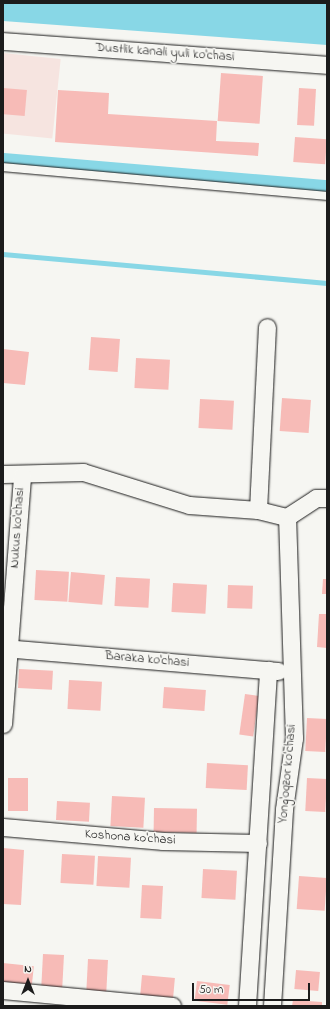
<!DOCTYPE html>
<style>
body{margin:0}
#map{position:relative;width:330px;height:1009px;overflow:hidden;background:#f6f6f2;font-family:"Indie Flower",sans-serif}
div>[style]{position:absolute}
.built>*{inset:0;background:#f6e4e0;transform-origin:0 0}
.water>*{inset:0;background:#88d7e6}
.stream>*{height:4.5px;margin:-2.25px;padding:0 2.25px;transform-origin:2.25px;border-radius:2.25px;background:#88d7e6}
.canal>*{height:17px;margin:-8.5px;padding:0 8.5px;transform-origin:8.5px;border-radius:8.5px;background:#88d7e6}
.building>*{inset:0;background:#f7bbb7;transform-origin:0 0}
.roads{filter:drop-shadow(0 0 1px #1c1c1c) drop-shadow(0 0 1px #1c1c1c)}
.service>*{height:8px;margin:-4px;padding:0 4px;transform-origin:4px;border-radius:4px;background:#f6f6f2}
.minor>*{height:17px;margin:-8.5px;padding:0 8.5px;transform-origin:8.5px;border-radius:8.5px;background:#f6f6f2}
span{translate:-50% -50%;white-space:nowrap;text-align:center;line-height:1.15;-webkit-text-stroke:3px #f6f6f2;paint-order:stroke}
.street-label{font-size:13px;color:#1c1c1c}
.frame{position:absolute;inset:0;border:4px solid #1c1c1c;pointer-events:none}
.north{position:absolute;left:8px;top:961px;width:40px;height:40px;-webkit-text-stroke:3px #f6f6f2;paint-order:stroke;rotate:0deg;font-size:11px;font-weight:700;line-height:16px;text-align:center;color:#1c1c1c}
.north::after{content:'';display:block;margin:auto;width:14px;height:18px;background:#1c1c1c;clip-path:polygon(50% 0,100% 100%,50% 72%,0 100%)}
.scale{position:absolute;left:192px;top:983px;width:118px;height:18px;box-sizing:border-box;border:2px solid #1c1c1c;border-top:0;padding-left:5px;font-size:12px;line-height:14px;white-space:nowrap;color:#1c1c1c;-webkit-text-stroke:3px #f6f6f2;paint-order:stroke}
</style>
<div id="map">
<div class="built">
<i style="left:3px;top:53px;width:58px;height:80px;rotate:6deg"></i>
</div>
<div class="water">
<i style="clip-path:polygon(3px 3px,327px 3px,327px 45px,3px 21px)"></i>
</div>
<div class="stream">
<i style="left:3px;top:254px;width:325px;rotate:5.1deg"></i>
</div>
<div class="canal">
<i style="left:3px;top:161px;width:325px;rotate:4.8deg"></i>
</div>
<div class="building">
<i style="left:221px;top:73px;width:42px;height:48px;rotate:4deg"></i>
<i style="left:3px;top:88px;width:24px;height:26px;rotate:5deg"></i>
<i style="left:299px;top:88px;width:17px;height:37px;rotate:3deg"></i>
<i style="clip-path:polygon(58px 90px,109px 93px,108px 114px,217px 121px,216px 141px,259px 143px,258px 156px,55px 142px)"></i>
<i style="left:295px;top:137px;width:32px;height:25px;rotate:4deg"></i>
<i style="left:91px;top:337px;width:29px;height:33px;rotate:4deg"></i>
<i style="clip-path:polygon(3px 349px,29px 352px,25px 385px,3px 383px)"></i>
<i style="left:136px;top:358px;width:34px;height:30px;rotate:3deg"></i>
<i style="left:282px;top:398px;width:29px;height:33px;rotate:4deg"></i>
<i style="left:200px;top:399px;width:34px;height:29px;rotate:3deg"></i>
<i style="left:36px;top:570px;width:33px;height:30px;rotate:3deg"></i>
<i style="left:71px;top:572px;width:34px;height:30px;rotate:5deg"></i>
<i style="left:116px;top:577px;width:34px;height:29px;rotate:3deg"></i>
<i style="clip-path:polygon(323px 579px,327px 579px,327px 594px,322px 594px)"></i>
<i style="left:173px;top:583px;width:34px;height:29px;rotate:3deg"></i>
<i style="left:228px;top:585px;width:25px;height:23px;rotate:2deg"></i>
<i style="clip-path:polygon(319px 614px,327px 614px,327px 648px,317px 647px)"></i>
<i style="left:19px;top:669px;width:34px;height:19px;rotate:3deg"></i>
<i style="left:69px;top:680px;width:33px;height:29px;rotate:3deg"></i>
<i style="left:164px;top:687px;width:42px;height:21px;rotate:4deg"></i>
<i style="left:245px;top:694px;width:14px;height:41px;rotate:8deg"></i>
<i style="left:307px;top:718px;width:20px;height:33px;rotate:3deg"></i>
<i style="left:207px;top:763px;width:41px;height:25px;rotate:3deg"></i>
<i style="left:8px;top:778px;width:20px;height:33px"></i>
<i style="left:307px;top:778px;width:20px;height:33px;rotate:3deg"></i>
<i style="left:112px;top:796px;width:33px;height:30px;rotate:3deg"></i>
<i style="left:57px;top:801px;width:33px;height:19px;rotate:3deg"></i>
<i style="left:154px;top:808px;width:43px;height:24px;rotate:1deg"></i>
<i style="clip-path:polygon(3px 848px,24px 850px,21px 905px,3px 904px)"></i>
<i style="left:62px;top:854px;width:33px;height:29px;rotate:3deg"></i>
<i style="left:98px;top:856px;width:33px;height:30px;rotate:3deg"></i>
<i style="left:203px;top:869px;width:34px;height:29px;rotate:3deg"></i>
<i style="left:299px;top:876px;width:28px;height:33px;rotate:4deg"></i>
<i style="left:142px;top:885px;width:21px;height:33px;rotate:3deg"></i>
<i style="left:43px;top:954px;width:21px;height:33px;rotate:3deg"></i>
<i style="left:88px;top:959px;width:20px;height:34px;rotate:3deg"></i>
<i style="left:3px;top:963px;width:31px;height:21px;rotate:6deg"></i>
<i style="left:296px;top:970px;width:24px;height:19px;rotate:5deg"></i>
<i style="left:142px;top:975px;width:33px;height:20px;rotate:5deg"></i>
<i style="left:197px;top:981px;width:33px;height:20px;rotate:7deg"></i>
<i style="clip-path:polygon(293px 1000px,322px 1002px,322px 1006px,292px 1006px)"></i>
</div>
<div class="roads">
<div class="service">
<i style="left:3px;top:167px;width:325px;rotate:5.1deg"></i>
</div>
<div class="minor">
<i style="left:3px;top:41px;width:325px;rotate:4.2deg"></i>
<i style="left:3px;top:474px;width:80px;rotate:-1.4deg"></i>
<i style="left:83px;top:472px;width:111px;rotate:17.3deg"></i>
<i style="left:189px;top:505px;width:69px;rotate:4.1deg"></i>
<i style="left:258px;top:510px;width:30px;rotate:14deg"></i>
<i style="left:287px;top:517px;width:35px;rotate:-33deg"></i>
<i style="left:316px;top:498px;width:11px"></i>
<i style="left:258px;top:510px;width:183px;rotate:-87.2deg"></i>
<i style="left:3px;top:648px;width:276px;rotate:4.8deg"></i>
<i style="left:3px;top:724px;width:249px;rotate:-85.6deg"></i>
<i style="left:3px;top:827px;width:161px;rotate:5deg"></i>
<i style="left:163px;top:841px;width:95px;rotate:1.2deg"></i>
<i style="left:3px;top:990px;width:170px;rotate:5.4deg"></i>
<i style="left:247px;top:1006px;width:337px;rotate:-86.4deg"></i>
<i style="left:272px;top:1006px;width:197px;rotate:-86.5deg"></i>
<i style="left:284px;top:809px;width:72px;rotate:-82deg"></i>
<i style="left:294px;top:738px;width:221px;rotate:-91.8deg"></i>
</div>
</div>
<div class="street-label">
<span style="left:165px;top:53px;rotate:4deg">Dustlik kanali yuli ko'chasi</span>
<span style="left:18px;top:528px;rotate:-86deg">Nukus ko'chasi</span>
<span style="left:147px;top:660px;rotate:5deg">Baraka ko'chasi</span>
<span style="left:288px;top:774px;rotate:-85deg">Yong'oqzor ko'chasi</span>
<span style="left:130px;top:838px;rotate:4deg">Koshona ko'chasi</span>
</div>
<div class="frame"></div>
<div class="north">N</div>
<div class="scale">50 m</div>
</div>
